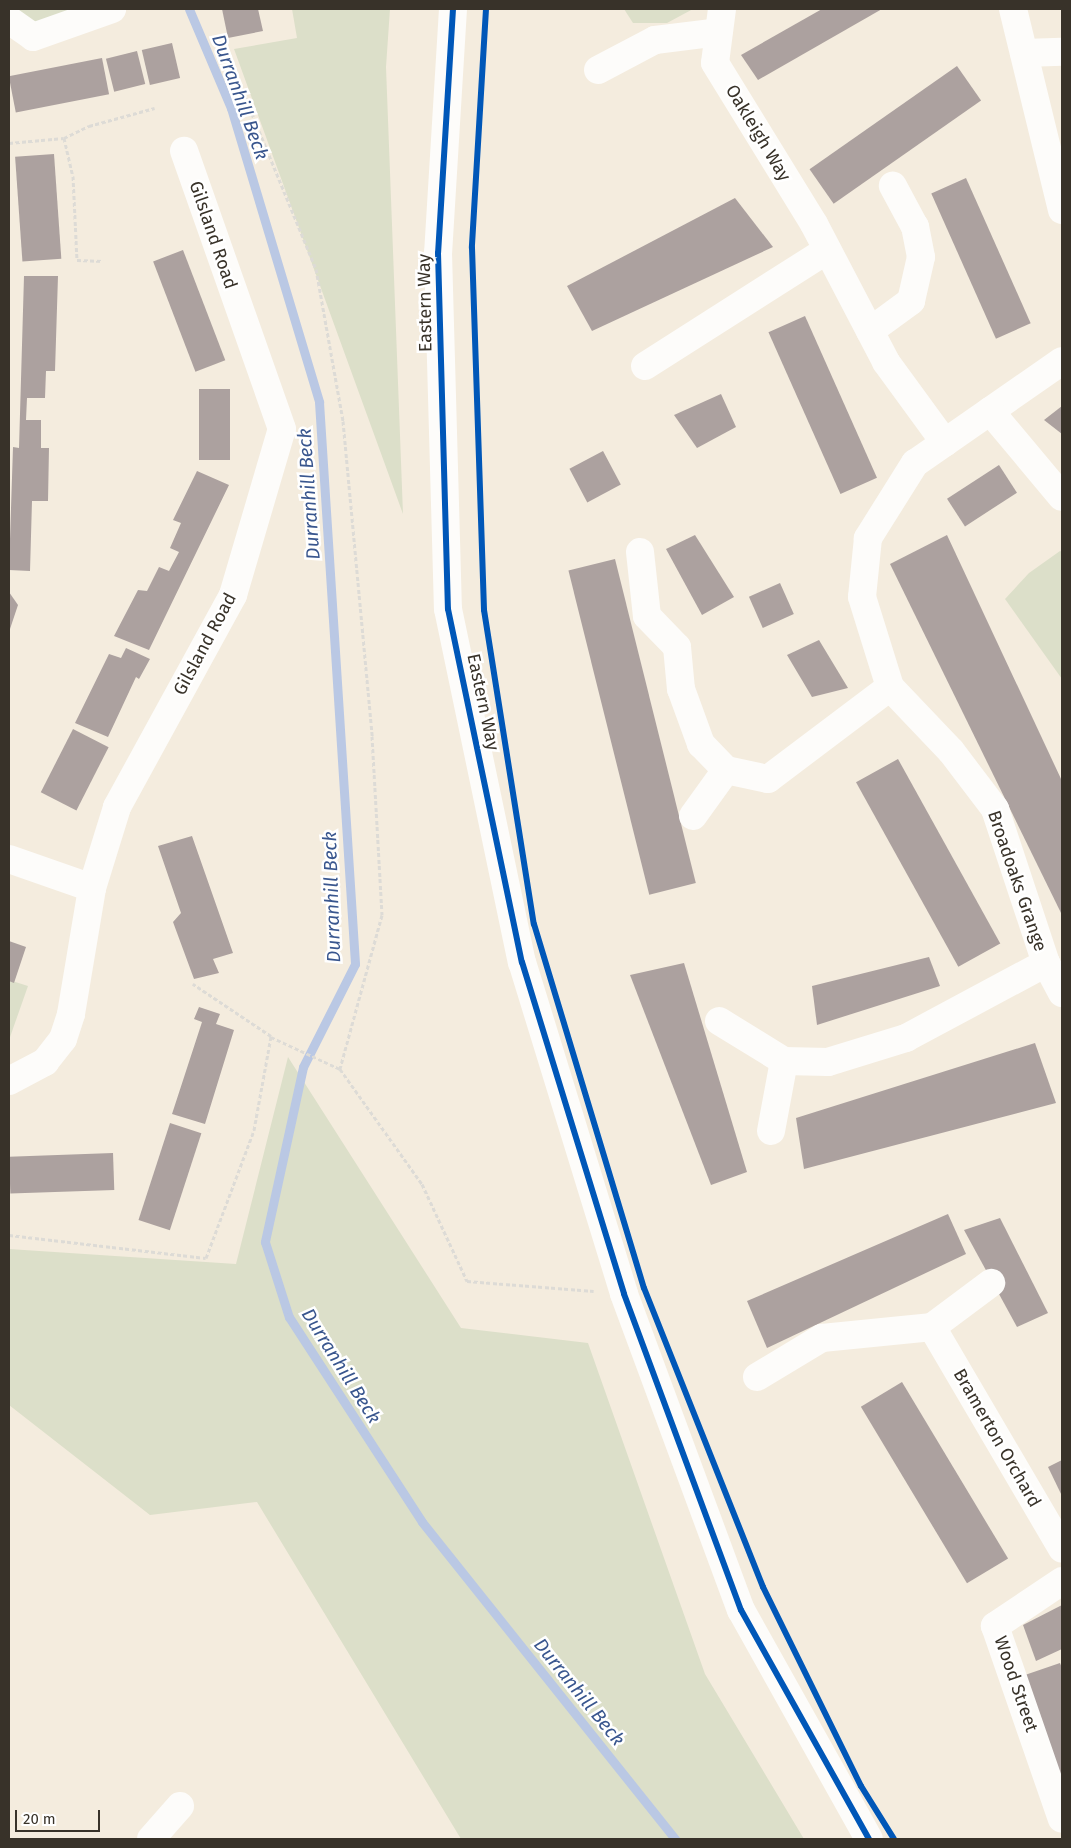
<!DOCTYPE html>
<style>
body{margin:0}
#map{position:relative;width:1071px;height:1848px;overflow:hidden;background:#f4ecde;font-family:"Fira Sans",sans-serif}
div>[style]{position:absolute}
.green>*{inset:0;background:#dcdfc9}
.stream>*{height:9px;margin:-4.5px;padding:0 4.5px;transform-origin:4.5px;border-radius:4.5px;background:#bac8e4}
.building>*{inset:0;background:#aca19f;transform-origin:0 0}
.path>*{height:3px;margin-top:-1.5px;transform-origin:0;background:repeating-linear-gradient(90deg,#dddbd6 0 4px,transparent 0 6.5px)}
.street>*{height:28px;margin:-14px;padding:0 14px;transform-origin:14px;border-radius:14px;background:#fdfcfa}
.secondary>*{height:28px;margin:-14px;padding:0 14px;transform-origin:14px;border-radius:14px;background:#fdfcfa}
.cycleway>*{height:6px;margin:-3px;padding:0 3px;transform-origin:3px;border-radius:3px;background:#0057b8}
span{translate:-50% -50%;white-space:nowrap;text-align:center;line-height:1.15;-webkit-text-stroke:5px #fff;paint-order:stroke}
.street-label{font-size:18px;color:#383229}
.water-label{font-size:19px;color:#39568e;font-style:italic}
.frame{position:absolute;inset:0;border:10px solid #383229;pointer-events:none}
.scale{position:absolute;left:15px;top:1810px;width:85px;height:22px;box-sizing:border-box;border:2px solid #383229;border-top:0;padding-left:6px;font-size:15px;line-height:18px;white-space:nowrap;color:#383229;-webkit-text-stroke:4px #fff;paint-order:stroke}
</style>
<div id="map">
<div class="green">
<i style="clip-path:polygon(9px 9px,71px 9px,26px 30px)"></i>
<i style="clip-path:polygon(292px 9px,390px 9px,386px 67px,403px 514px,234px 49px,297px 38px)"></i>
<i style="clip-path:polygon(624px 9px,693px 9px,667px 23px,633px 23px)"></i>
<i style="clip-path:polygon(1060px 551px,1062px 552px,1062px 679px,1005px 599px,1029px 573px)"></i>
<i style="clip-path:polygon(9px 980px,28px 986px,9px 1040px)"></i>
<i style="clip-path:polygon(288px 1057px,461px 1328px,588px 1343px,705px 1674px,804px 1839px,461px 1839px,257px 1502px,150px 1515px,9px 1405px,9px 1249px,236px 1264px)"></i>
</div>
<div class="stream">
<i style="left:189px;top:9px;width:108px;rotate:67deg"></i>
<i style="left:231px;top:108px;width:307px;rotate:73.3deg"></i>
<i style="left:319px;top:402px;width:563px;rotate:86.33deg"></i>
<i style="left:355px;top:964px;width:115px;rotate:116.8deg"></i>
<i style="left:303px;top:1067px;width:179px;rotate:102.3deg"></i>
<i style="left:265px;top:1242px;width:79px;rotate:72.3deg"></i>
<i style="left:289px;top:1317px;width:244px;rotate:57deg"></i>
<i style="left:422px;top:1522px;width:406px;rotate:51.4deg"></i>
</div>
<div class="building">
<i style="clip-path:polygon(222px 9px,258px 9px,263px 31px,228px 38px)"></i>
<i style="clip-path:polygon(822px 9px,882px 9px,758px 80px,741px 55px)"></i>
<i style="left:172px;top:43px;width:36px;height:31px;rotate:77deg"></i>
<i style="left:137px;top:51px;width:34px;height:32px;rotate:76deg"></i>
<i style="left:102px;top:58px;width:37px;height:95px;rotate:79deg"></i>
<i style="left:957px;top:66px;width:42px;height:180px;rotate:55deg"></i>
<i style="left:54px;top:154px;width:105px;height:39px;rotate:86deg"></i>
<i style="left:966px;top:178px;width:159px;height:38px;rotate:66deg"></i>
<i style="clip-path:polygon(735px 198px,773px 247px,592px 331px,567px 286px)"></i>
<i style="left:183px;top:250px;width:118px;height:32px;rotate:69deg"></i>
<i style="clip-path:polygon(24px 276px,58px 276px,55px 371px,46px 371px,45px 398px,27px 398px,26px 420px,41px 420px,41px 448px,49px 448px,48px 501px,32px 501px,30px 571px,9px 570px,13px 447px,19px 448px)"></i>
<i style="left:805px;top:316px;width:177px;height:40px;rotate:66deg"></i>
<i style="left:199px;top:389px;width:31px;height:71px"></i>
<i style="clip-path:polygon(721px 394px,736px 427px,697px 448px,674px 415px)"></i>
<i style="clip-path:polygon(1062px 406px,1062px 434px,1044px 420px)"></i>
<i style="left:603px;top:451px;width:38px;height:38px;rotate:62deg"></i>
<i style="left:999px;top:465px;width:33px;height:62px;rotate:57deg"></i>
<i style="clip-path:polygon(197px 471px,229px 485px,149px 650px,114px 636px,138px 590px,147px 591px,159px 567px,169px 571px,179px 552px,170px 548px,181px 523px,173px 520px)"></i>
<i style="clip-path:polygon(695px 535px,734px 597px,702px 615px,666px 549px)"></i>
<i style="clip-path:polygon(947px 535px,1062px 781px,1062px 915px,890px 564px)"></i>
<i style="left:615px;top:559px;width:334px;height:48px;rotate:76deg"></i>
<i style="left:780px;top:583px;width:34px;height:34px;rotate:66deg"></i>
<i style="clip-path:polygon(9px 592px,18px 605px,9px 632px)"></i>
<i style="clip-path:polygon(819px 640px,848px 688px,812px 697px,787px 655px)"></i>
<i style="clip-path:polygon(126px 648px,150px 659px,139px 679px,136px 677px,108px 737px,75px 723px,109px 654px,121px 658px)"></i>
<i style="left:73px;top:729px;width:40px;height:71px;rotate:27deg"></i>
<i style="left:898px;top:759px;width:211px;height:48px;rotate:61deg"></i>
<i style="clip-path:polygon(192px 836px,233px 953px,213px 959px,219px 973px,194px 979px,173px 922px,181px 913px,158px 846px)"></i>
<i style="clip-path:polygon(9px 941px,26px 947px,14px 983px,9px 981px)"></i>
<i style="clip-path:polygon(929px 957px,940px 986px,817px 1025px,812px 986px)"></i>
<i style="clip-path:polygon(684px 963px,747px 1172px,711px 1185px,630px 975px)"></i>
<i style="clip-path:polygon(199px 1007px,220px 1014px,216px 1024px,234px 1030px,205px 1124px,172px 1114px,202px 1022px,194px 1019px)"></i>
<i style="clip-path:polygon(1035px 1043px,1056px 1103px,804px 1169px,796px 1118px)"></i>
<i style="left:170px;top:1123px;width:33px;height:102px;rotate:18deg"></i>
<i style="left:113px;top:1153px;width:37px;height:104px;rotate:88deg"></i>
<i style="clip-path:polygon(948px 1214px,966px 1254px,767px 1348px,747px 1301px)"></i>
<i style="clip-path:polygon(1000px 1218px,1048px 1313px,1017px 1327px,964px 1230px)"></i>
<i style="left:902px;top:1382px;width:206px;height:48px;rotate:59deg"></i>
<i style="clip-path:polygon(1062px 1460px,1062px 1496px,1048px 1467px)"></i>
<i style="clip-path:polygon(1062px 1605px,1062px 1649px,1036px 1661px,1023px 1625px)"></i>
<i style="clip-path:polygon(1060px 1663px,1062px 1668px,1062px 1782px,1022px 1676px)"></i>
</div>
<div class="path">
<i style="left:222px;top:41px;width:247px;rotate:67.6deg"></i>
<i style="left:316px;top:269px;width:154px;rotate:79.9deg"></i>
<i style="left:343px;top:421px;width:316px;rotate:84.7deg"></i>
<i style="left:372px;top:736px;width:179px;rotate:86.8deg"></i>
<i style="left:382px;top:915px;width:160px;rotate:105.3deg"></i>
<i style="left:64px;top:138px;width:28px;rotate:-26deg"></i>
<i style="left:89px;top:126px;width:68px;rotate:-15.3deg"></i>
<i style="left:9px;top:143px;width:55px;rotate:-5.2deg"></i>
<i style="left:64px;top:138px;width:39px;rotate:77deg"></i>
<i style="left:73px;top:176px;width:84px;rotate:87.3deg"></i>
<i style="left:77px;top:260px;width:26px;rotate:2deg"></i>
<i style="left:271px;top:1037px;width:76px;rotate:24.9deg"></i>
<i style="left:340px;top:1069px;width:141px;rotate:54.5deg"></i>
<i style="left:422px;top:1184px;width:107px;rotate:65.1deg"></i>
<i style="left:467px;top:1281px;width:127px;rotate:4.5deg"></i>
<i style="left:9px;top:1235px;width:198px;rotate:6.7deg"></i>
<i style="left:206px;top:1258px;width:137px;rotate:-69.4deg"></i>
<i style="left:254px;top:1130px;width:96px;rotate:-79.7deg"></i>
<i style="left:271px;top:1036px;width:94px;rotate:-146.3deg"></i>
</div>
<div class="street">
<i style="left:722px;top:9px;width:54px;rotate:97.4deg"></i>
<i style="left:715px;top:63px;width:189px;rotate:58.4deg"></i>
<i style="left:814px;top:224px;width:156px;rotate:62.4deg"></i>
<i style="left:886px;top:362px;width:100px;rotate:53.9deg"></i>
<i style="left:1013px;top:9px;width:207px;rotate:76.3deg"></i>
<i style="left:9px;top:20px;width:29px;rotate:35deg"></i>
<i style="left:33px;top:37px;width:84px;rotate:-19.5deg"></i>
<i style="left:1024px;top:53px;width:38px;rotate:-2deg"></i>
<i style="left:598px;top:70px;width:64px;rotate:-27.8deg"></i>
<i style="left:655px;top:40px;width:64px;rotate:-7.1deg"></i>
<i style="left:870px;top:331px;width:51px;rotate:-36.2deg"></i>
<i style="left:911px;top:301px;width:45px;rotate:-77.2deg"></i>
<i style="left:921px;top:257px;width:31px;rotate:-101deg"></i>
<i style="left:915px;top:227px;width:47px;rotate:-118.2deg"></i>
<i style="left:1062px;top:361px;width:179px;rotate:145.2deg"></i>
<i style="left:915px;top:463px;width:89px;rotate:122.1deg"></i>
<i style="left:868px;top:538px;width:59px;rotate:95.8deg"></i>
<i style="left:862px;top:597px;width:94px;rotate:72.7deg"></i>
<i style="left:890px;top:687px;width:88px;rotate:46.4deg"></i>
<i style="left:951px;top:751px;width:73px;rotate:52.8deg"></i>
<i style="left:995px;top:809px;width:162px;rotate:71.7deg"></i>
<i style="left:1046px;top:963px;width:34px;rotate:62deg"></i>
<i style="left:645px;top:366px;width:216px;rotate:-32.5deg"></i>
<i style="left:990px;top:411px;width:112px;rotate:50.1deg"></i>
<i style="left:640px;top:552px;width:64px;rotate:83.8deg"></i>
<i style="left:647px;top:616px;width:43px;rotate:45.9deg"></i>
<i style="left:677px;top:647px;width:42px;rotate:84.6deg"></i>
<i style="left:681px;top:689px;width:59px;rotate:70deg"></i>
<i style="left:701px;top:744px;width:36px;rotate:46deg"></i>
<i style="left:726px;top:770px;width:43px;rotate:12.1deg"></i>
<i style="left:768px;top:779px;width:153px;rotate:-37deg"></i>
<i style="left:693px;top:816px;width:57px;rotate:-54.3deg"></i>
<i style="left:9px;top:859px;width:88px;rotate:19.3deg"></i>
<i style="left:719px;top:1021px;width:76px;rotate:31.6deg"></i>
<i style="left:784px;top:1061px;width:44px;rotate:1.3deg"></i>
<i style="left:828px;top:1062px;width:82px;rotate:-17.1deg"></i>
<i style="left:906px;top:1038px;width:159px;rotate:-28.2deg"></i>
<i style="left:9px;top:1081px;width:41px;rotate:-27.8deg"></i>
<i style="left:45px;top:1062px;width:29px;rotate:-52deg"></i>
<i style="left:63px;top:1039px;width:26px;rotate:-72deg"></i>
<i style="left:71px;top:1014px;width:128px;rotate:-80.5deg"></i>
<i style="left:92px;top:888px;width:85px;rotate:-72.8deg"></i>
<i style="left:117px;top:807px;width:242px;rotate:-61.3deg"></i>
<i style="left:233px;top:595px;width:173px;rotate:-73.6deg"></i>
<i style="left:282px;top:429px;width:295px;rotate:-109.4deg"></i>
<i style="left:771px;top:1131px;width:71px;rotate:-79.5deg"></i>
<i style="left:932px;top:1327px;width:74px;rotate:-36.7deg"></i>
<i style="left:757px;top:1377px;width:76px;rotate:-31deg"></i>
<i style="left:822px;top:1338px;width:111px;rotate:-5.7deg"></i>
<i style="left:932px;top:1327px;width:257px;rotate:59.6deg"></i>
<i style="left:1062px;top:1581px;width:81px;rotate:146.1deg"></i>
<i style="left:995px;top:1626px;width:204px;rotate:70.9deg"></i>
<i style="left:151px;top:1839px;width:44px;rotate:-48.7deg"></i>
</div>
<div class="secondary">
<i style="left:453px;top:9px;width:244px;rotate:93.5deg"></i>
<i style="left:438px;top:253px;width:356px;rotate:88.4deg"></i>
<i style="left:448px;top:609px;width:361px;rotate:78.2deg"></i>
<i style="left:522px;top:962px;width:347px;rotate:72.9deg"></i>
<i style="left:624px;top:1294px;width:337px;rotate:69.7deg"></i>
<i style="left:741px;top:1610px;width:262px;rotate:60.8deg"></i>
</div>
<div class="cycleway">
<i style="left:453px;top:9px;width:244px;rotate:93.5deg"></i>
<i style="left:438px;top:253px;width:356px;rotate:88.4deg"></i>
<i style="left:448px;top:609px;width:361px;rotate:78.2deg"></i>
<i style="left:522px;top:962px;width:347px;rotate:72.9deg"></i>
<i style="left:624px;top:1294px;width:337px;rotate:69.7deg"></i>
<i style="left:741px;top:1610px;width:262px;rotate:60.8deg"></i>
<i style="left:486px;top:9px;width:239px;rotate:93.4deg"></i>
<i style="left:472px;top:248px;width:362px;rotate:88.1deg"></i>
<i style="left:484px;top:610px;width:318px;rotate:81deg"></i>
<i style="left:534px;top:924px;width:380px;rotate:73.2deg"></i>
<i style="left:644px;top:1288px;width:322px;rotate:68.3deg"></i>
<i style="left:763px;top:1587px;width:222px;rotate:63.8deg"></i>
<i style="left:861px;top:1786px;width:62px;rotate:58.1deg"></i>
</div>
<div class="street-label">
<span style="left:758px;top:133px;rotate:59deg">Oakleigh Way</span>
<span style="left:213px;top:235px;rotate:71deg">Gilsland Road</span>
<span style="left:425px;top:303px;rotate:-91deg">Eastern Way</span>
<span style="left:205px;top:644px;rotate:-62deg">Gilsland Road</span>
<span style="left:483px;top:702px;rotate:78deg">Eastern Way</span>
<span style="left:1017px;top:881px;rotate:71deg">Broadoaks Grange</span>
<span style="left:997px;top:1438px;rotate:60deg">Bramerton Orchard</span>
<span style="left:1016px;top:1684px;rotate:71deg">Wood Street</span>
</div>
<div class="water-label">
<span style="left:240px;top:97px;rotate:70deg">Durranhill Beck</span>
<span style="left:309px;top:494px;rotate:-94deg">Durranhill Beck</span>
<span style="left:332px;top:897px;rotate:-92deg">Durranhill Beck</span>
<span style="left:341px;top:1366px;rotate:58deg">Durranhill Beck</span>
<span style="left:579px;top:1692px;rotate:51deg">Durranhill Beck</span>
</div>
<div class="frame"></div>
<div class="scale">20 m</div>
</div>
